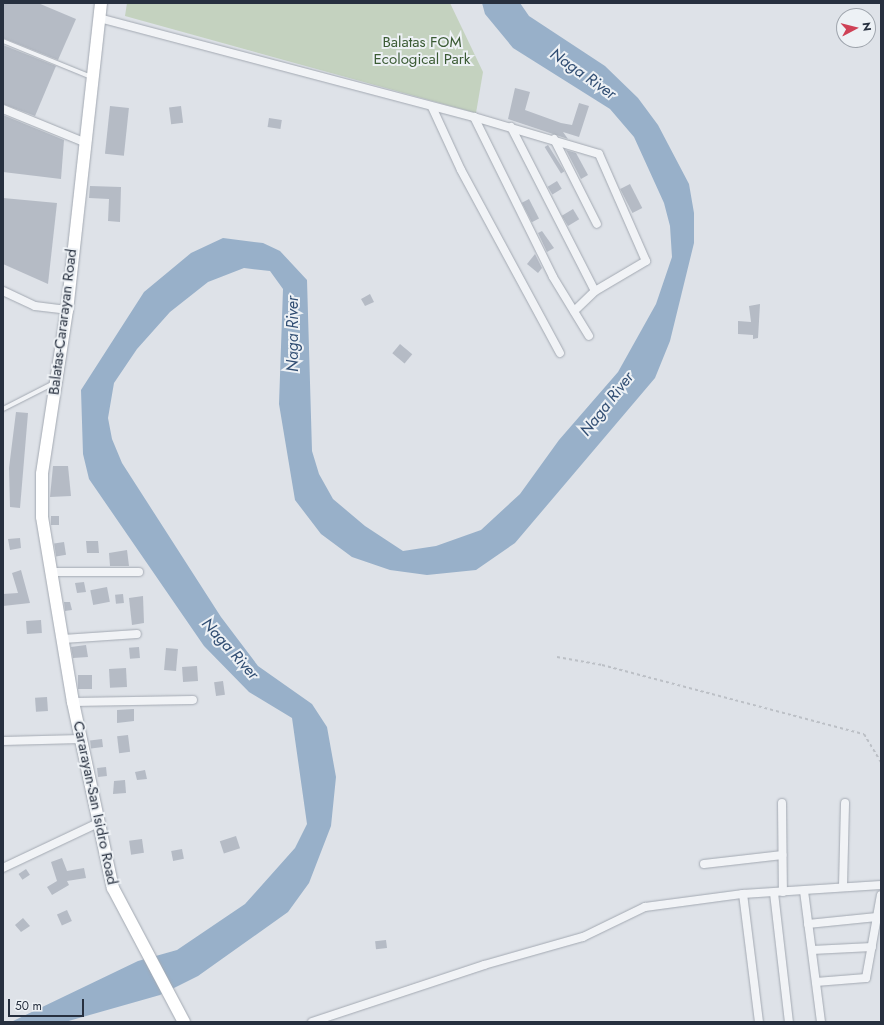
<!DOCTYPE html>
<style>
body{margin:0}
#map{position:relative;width:884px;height:1025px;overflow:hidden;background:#dee2e8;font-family:Jost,sans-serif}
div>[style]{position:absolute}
.green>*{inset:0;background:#c4d2bf}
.water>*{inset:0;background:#98b0c9}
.building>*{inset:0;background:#b5bbc5;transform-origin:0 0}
.path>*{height:2px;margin-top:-1px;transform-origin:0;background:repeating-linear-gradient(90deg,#bcc0c6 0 3px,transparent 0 6px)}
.roads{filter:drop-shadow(0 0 1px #a3a9b2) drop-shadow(0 0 1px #a3a9b2)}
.lane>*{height:4px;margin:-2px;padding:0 2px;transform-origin:2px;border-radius:2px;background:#f1f3f6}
.street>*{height:8px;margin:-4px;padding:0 4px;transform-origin:4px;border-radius:4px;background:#f1f3f6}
.secondary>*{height:12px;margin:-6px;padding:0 6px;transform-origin:6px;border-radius:6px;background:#fff}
span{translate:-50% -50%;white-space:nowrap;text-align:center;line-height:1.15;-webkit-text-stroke:4px #edf1f5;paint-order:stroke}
.park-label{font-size:15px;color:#3b5b34}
.street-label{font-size:15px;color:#27303f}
.water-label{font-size:16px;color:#314e73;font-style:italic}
.frame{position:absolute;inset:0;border:4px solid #27303f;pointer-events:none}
.north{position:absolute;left:836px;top:8px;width:40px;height:40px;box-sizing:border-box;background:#edf1f5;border:1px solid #9ea4ac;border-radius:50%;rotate:83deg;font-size:11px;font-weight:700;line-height:16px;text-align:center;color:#27303f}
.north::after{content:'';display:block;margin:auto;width:14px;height:18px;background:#cf4156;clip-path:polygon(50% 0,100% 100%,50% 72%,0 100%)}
.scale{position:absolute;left:8px;top:999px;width:76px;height:18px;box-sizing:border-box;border:2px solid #27303f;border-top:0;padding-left:5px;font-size:12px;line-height:14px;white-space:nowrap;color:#27303f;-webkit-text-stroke:3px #edf1f5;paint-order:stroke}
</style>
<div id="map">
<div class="green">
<i style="clip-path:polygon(127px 3px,450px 3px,483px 72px,476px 113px,125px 16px)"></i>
</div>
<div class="water">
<i style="clip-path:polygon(482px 3px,520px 3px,529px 16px,605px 66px,638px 98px,658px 125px,689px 184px,694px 213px,694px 243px,670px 341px,655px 378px,515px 543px,476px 570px,427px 575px,390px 570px,352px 557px,321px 534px,295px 500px,279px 404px,283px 289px,270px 271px,244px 268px,208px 282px,170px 312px,137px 349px,114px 383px,108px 418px,112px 439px,122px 463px,221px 617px,258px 666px,312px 704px,327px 727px,336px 777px,331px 826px,309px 883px,288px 912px,198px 976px,160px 995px,65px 1022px,11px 1022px,138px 961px,177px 950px,245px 904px,295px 848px,307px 824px,292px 718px,249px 692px,204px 646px,89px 479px,83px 454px,81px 390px,144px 292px,191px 253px,223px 238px,263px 243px,280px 251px,307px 280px,312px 451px,319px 474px,333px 499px,365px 526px,403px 551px,436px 546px,481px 530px,520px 494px,559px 440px,618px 372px,656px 304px,672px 257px,670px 226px,664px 203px,634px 137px,610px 109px,513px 48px,485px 14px)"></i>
</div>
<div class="building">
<i style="clip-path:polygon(3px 3px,38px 3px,76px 19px,58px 60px,3px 38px)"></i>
<i style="clip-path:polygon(3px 45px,56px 66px,35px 116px,3px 104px)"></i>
<i style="clip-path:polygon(515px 88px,530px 92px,525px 110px,561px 123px,572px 125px,579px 103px,589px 106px,579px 137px,563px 132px,568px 139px,508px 119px)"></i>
<i style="left:110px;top:106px;width:19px;height:48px;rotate:6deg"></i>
<i style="left:181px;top:106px;width:17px;height:12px;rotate:83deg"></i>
<i style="clip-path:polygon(3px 115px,64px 140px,61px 179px,3px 172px)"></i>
<i style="left:269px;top:118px;width:13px;height:9px;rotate:9deg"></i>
<i style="left:548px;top:145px;width:31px;height:4px;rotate:58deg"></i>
<i style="clip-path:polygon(566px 150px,576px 153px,588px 175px,581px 179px)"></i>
<i style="left:557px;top:181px;width:9px;height:11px;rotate:58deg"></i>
<i style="left:630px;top:184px;width:27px;height:11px;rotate:63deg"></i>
<i style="clip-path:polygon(90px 186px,121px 187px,120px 222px,108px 221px,109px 199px,89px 198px)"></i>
<i style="clip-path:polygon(3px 198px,57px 203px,48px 284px,3px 264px)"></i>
<i style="left:529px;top:199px;width:22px;height:8px;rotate:63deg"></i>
<i style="left:573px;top:209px;width:12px;height:13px;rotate:59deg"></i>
<i style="clip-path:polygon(542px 231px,554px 248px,547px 252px,538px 233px)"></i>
<i style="clip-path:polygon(535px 254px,542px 268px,538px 273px,527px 264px)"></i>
<i style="clip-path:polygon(370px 294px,374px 302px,365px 306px,361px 299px)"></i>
<i style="clip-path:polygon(760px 304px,758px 338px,753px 339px,753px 335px,738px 334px,738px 321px,751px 322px,749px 306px)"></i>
<i style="left:400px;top:344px;width:16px;height:12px;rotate:40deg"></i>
<i style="clip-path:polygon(16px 412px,28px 413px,20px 508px,10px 507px,9px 468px)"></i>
<i style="clip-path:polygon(53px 466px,68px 466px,71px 496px,50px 497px)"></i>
<i style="left:51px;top:516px;width:8px;height:9px"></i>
<i style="clip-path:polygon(20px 538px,21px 548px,10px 550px,8px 539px)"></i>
<i style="clip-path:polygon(86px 541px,98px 541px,99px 553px,87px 553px)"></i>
<i style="left:64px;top:542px;width:13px;height:10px;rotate:81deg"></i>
<i style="clip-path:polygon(127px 550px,129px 566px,110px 566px,109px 553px)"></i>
<i style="clip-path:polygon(21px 570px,30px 603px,3px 606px,3px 594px,18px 593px,12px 573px)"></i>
<i style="clip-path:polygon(84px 582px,86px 592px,77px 593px,75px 583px)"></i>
<i style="left:107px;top:587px;width:15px;height:17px;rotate:79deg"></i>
<i style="left:123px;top:594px;width:9px;height:8px;rotate:84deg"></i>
<i style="clip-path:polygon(143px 596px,144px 623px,132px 625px,129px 598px)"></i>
<i style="clip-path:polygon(64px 602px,70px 602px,72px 610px,65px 611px)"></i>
<i style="left:41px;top:620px;width:13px;height:15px;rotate:86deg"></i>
<i style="clip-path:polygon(86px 645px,88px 657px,73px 658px,71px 647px)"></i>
<i style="left:139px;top:647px;width:11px;height:10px;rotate:85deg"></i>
<i style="left:166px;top:648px;width:12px;height:22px;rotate:5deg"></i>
<i style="left:197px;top:666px;width:15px;height:15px;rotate:86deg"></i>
<i style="left:126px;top:668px;width:19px;height:17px;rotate:87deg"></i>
<i style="left:78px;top:675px;width:14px;height:14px"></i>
<i style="left:223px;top:681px;width:14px;height:9px;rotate:82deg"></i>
<i style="left:47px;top:697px;width:14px;height:12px;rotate:86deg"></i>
<i style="clip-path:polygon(134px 709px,134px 721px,117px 723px,117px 710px)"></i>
<i style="left:128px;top:735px;width:17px;height:11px;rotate:83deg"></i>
<i style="left:102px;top:739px;width:8px;height:12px;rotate:83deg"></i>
<i style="left:106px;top:767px;width:9px;height:9px;rotate:84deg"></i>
<i style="clip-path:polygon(145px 770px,147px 779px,137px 780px,135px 772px)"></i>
<i style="clip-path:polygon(125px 780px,126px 793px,113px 794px,114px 781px)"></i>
<i style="left:236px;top:836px;width:13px;height:17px;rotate:72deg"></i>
<i style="left:142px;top:839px;width:14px;height:13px;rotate:82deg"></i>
<i style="left:182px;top:849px;width:10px;height:11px;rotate:79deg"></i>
<i style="clip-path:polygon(62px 858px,67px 871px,84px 868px,86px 878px,67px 881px,69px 885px,52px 895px,47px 887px,57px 881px,51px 862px)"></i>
<i style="left:26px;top:869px;width:7px;height:9px;rotate:56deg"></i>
<i style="left:67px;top:910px;width:12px;height:11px;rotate:66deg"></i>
<i style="clip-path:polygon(23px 918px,30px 926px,21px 932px,15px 925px)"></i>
<i style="left:386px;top:940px;width:8px;height:11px;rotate:83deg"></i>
</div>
<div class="path">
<i style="left:557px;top:657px;width:46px;rotate:10.1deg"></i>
<i style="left:602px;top:665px;width:271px;rotate:14.8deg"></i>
<i style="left:864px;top:734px;width:33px;rotate:59deg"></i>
</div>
<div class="roads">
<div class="lane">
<i style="left:3px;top:41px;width:95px;rotate:22.2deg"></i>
<i style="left:3px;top:409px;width:57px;rotate:-27deg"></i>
</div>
<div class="street">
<i style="left:99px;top:18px;width:388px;rotate:14.8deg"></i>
<i style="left:474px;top:117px;width:130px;rotate:16.5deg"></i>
<i style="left:599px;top:154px;width:117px;rotate:66.3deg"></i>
<i style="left:646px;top:261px;width:59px;rotate:149.5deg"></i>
<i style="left:432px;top:107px;width:69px;rotate:65.3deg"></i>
<i style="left:461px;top:170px;width:208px;rotate:61.6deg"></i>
<i style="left:3px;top:109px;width:87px;rotate:22.2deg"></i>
<i style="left:474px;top:117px;width:178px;rotate:63.7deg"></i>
<i style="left:553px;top:277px;width:69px;rotate:58.6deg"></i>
<i style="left:511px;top:127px;width:184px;rotate:62.9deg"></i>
<i style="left:595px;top:291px;width:29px;rotate:136deg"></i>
<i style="left:554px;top:139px;width:95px;rotate:63.2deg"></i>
<i style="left:3px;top:291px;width:35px;rotate:25deg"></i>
<i style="left:35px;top:306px;width:32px;rotate:7deg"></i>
<i style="left:52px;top:572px;width:87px"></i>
<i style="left:63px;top:639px;width:74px;rotate:-3.9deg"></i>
<i style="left:73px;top:702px;width:120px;rotate:-1deg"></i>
<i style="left:3px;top:741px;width:78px;rotate:-1.5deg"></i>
<i style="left:782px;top:803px;width:89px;rotate:89.4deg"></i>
<i style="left:704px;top:864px;width:79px;rotate:-6.6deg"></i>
<i style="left:3px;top:868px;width:105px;rotate:-25.3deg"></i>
<i style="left:843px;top:886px;width:83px;rotate:-88.6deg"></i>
<i style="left:804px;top:891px;width:132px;rotate:82.6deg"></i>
<i style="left:774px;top:893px;width:130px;rotate:83.4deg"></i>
<i style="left:808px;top:924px;width:69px;rotate:-5.8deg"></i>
<i style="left:812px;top:950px;width:60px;rotate:-2.9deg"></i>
<i style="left:816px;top:982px;width:50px;rotate:-4.6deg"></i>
<i style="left:866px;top:978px;width:84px;rotate:-79.8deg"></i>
<i style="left:312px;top:1022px;width:181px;rotate:-18.3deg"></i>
<i style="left:484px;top:965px;width:103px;rotate:-15.8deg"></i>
<i style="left:583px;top:937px;width:69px;rotate:-25.8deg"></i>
<i style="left:645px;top:907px;width:99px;rotate:-7.6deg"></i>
<i style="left:759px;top:1022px;width:129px;rotate:-97.1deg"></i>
<i style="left:743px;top:894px;width:138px;rotate:-3.7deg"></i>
</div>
<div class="secondary">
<i style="left:101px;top:3px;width:309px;rotate:96.3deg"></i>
<i style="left:67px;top:310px;width:166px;rotate:98.7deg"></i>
<i style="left:42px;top:474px;width:43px;rotate:90deg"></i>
<i style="left:42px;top:517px;width:188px;rotate:80.5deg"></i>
<i style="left:73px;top:702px;width:190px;rotate:77.9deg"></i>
<i style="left:113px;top:888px;width:152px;rotate:62.1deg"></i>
</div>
</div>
<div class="park-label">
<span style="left:422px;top:51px">Balatas FOM<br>Ecological Park</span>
</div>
<div class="street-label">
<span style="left:63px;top:322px;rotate:-83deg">Balatas-Cararayan Road</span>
<span style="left:95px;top:803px;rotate:78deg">Cararayan-San Isidro Road</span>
</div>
<div class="water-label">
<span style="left:583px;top:74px;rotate:35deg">Naga River</span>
<span style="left:293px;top:334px;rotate:-90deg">Naga River</span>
<span style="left:607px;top:404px;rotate:-52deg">Naga River</span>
<span style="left:230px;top:649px;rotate:48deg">Naga River</span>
</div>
<div class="frame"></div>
<div class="north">N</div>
<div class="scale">50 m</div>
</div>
